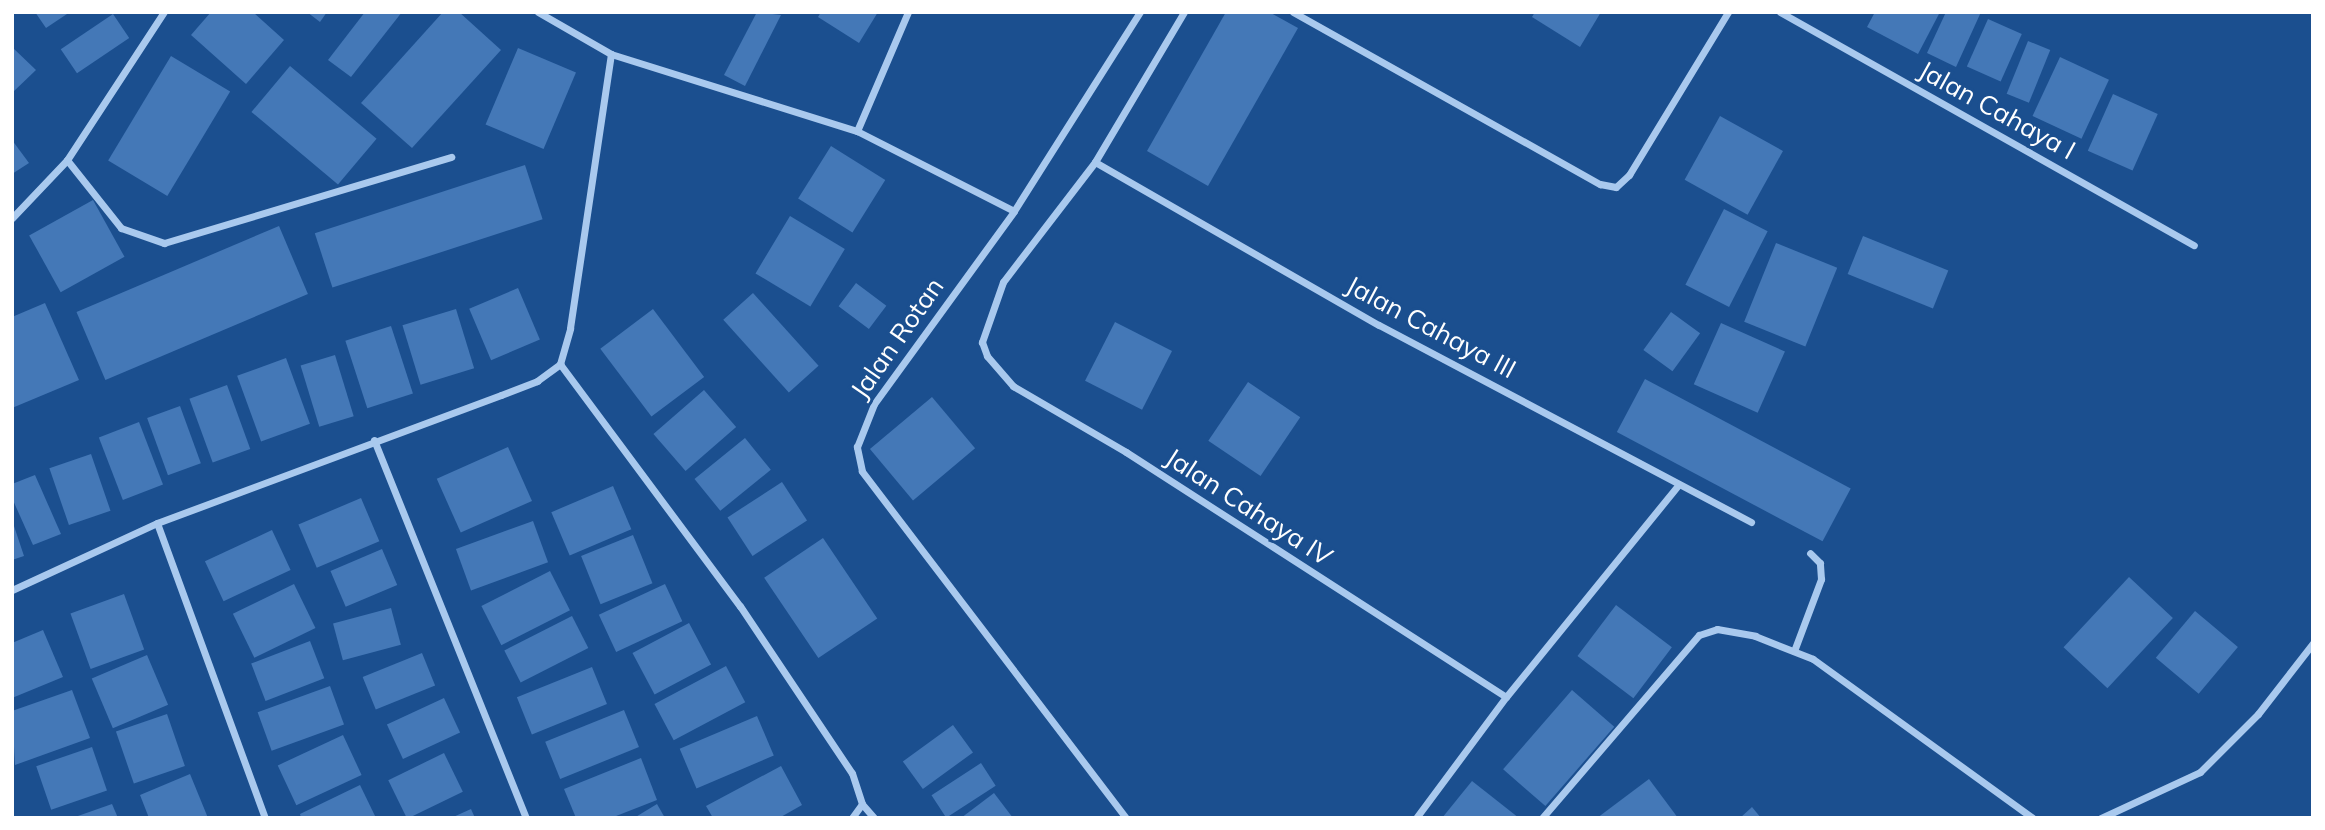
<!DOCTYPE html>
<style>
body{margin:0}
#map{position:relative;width:2325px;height:830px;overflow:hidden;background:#1b4f8f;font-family:Mulish,sans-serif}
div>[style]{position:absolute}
.building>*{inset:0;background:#4478b7;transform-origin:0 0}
.street>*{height:7px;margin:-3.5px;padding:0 3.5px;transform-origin:3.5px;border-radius:3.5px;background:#a9c9ee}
span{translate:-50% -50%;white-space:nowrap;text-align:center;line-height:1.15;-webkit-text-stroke:6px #1b4f8f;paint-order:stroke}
.street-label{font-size:26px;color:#fff}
.frame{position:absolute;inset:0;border:14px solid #fff;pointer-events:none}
</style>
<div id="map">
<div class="building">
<i style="clip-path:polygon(35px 12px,70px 12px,46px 28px)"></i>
<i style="clip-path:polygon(211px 12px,253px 12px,284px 40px,246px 84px,191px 35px)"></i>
<i style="clip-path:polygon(307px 12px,327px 12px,320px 22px)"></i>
<i style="clip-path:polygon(365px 12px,402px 12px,351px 77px,328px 60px)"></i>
<i style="clip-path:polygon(443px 12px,459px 12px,501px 50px,412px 148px,361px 103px)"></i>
<i style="clip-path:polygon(757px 12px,781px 15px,745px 86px,724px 75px)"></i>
<i style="clip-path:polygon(821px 12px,878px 12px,859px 43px,818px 17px)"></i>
<i style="clip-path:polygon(1226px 12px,1269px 12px,1298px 28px,1208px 186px,1147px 151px)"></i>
<i style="clip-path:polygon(1535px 12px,1601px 12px,1580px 47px,1532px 17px)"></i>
<i style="clip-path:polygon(1875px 12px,1940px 12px,1918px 54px,1867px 27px)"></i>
<i style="clip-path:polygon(1946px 12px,1981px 12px,1956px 67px,1927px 53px)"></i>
<i style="left:113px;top:14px;width:29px;height:63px;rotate:56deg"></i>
<i style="left:1988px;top:19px;width:37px;height:52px;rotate:24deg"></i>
<i style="left:2028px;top:41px;width:24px;height:57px;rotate:22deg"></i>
<i style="clip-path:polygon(12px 47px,36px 70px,12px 93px)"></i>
<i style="left:518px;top:48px;width:63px;height:83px;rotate:23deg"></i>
<i style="left:171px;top:56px;width:69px;height:122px;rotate:31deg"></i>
<i style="left:2060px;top:57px;width:54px;height:65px;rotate:25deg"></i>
<i style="left:290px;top:66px;width:113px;height:60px;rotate:40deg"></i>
<i style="left:2113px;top:94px;width:49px;height:62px;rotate:24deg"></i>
<i style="left:1720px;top:116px;width:72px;height:73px;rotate:29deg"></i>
<i style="clip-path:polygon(12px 140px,29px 163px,12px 174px)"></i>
<i style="left:831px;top:146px;width:64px;height:62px;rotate:32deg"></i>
<i style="left:525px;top:165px;width:57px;height:221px;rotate:72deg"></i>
<i style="left:93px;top:200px;width:65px;height:73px;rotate:61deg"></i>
<i style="left:1724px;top:209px;width:49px;height:85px;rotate:27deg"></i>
<i style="left:790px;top:216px;width:64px;height:67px;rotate:31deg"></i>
<i style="left:279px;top:226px;width:74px;height:220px;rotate:67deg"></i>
<i style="left:1863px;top:236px;width:92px;height:41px;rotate:22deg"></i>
<i style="left:1776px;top:243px;width:66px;height:85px;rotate:22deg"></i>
<i style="left:856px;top:283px;width:38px;height:29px;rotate:37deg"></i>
<i style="left:518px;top:288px;width:56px;height:53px;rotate:67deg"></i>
<i style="left:753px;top:293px;width:98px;height:40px;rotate:48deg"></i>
<i style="clip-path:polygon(45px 303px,79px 380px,12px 408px,12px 317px)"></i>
<i style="left:456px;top:309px;width:62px;height:56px;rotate:73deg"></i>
<i style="left:653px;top:309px;width:85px;height:66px;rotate:53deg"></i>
<i style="left:1671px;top:312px;width:36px;height:47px;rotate:36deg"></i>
<i style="left:1115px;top:322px;width:64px;height:66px;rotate:27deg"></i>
<i style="left:1721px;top:323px;width:70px;height:67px;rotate:24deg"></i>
<i style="left:391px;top:326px;width:71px;height:48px;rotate:72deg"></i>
<i style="left:335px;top:355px;width:64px;height:36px;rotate:73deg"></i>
<i style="left:286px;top:358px;width:70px;height:52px;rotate:70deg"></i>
<i style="left:1645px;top:379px;width:233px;height:60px;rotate:28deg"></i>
<i style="left:1248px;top:382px;width:63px;height:71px;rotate:34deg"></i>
<i style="left:227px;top:385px;width:68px;height:40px;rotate:70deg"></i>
<i style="left:704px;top:390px;width:49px;height:67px;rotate:49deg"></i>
<i style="left:932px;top:397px;width:67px;height:81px;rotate:50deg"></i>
<i style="left:180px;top:406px;width:61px;height:35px;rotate:70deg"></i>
<i style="left:139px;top:422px;width:67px;height:43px;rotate:69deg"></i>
<i style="left:745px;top:438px;width:41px;height:65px;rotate:51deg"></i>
<i style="left:508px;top:447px;width:59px;height:78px;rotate:66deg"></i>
<i style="left:91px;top:454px;width:60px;height:44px;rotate:71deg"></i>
<i style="clip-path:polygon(35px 475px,61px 534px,33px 545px,12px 498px,12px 484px)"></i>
<i style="left:782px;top:482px;width:46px;height:65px;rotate:57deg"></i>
<i style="left:613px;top:486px;width:47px;height:67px;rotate:67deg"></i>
<i style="left:361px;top:498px;width:47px;height:68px;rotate:67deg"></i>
<i style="clip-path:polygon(12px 520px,24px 556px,12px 560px)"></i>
<i style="left:533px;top:521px;width:44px;height:82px;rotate:70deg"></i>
<i style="left:272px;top:530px;width:44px;height:74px;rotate:65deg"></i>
<i style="left:633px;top:535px;width:52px;height:56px;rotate:68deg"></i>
<i style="left:823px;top:538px;width:97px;height:71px;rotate:56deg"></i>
<i style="left:382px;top:549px;width:39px;height:56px;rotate:67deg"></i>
<i style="left:550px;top:571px;width:44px;height:77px;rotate:63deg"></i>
<i style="left:2129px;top:577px;width:60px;height:96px;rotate:43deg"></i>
<i style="left:294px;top:584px;width:49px;height:68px;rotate:64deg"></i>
<i style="left:665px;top:584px;width:41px;height:73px;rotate:65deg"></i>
<i style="left:124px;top:594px;width:59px;height:57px;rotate:70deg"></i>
<i style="left:1616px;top:605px;width:70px;height:64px;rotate:37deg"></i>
<i style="left:391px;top:608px;width:38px;height:60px;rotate:75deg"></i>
<i style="left:2195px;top:611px;width:56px;height:61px;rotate:40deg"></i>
<i style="left:572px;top:616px;width:36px;height:76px;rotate:63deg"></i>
<i style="left:689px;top:623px;width:47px;height:64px;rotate:62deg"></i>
<i style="clip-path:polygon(43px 630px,63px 677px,12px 698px,12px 643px)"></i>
<i style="left:310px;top:641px;width:40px;height:63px;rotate:69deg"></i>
<i style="left:422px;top:653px;width:35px;height:64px;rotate:68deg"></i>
<i style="left:147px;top:655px;width:54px;height:60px;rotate:67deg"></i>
<i style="left:726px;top:666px;width:41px;height:81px;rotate:62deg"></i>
<i style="left:592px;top:667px;width:40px;height:81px;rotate:68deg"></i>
<i style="left:330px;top:686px;width:41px;height:77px;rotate:70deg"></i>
<i style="clip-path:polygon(72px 690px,90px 738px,15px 765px,12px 711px)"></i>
<i style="left:1572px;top:690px;width:56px;height:105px;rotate:41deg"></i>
<i style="left:444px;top:698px;width:38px;height:63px;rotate:65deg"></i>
<i style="left:624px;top:710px;width:40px;height:85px;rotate:68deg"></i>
<i style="left:167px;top:714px;width:55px;height:54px;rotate:71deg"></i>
<i style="left:757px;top:716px;width:43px;height:84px;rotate:67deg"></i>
<i style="left:953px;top:725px;width:34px;height:62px;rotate:54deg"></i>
<i style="left:343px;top:735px;width:44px;height:72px;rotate:65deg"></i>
<i style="left:92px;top:747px;width:46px;height:59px;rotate:71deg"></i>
<i style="left:444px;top:753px;width:43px;height:62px;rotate:64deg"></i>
<i style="clip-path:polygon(641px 758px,657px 800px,611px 818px,576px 818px,564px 789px)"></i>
<i style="left:981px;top:763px;width:27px;height:59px;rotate:57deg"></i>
<i style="clip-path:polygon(781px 766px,802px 805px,779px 818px,713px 818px,706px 806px)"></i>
<i style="clip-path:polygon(190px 774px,208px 818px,149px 818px,140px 795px)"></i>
<i style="clip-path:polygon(1649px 779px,1678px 818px,1597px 818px)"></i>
<i style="clip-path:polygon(1472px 781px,1519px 818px,1442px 818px)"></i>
<i style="clip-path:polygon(360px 785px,376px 818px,301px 818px,300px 814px)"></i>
<i style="clip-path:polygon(994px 793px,1013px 818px,961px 818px)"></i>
<i style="clip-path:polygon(112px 804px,118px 818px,75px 818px,75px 817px)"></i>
<i style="clip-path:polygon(657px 804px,665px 818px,634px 818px)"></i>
<i style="clip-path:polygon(1752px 807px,1761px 818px,1740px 818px)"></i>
<i style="clip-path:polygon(471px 809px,475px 818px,451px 818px)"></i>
</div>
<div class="street">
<i style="left:538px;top:12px;width:84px;rotate:29.9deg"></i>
<i style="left:611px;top:54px;width:258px;rotate:17.4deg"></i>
<i style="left:857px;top:131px;width:176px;rotate:27deg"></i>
<i style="left:1184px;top:12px;width:174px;rotate:120.7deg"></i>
<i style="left:1095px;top:162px;width:151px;rotate:127.5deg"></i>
<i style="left:1003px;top:282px;width:64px;rotate:109.3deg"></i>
<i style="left:982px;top:342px;width:15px;rotate:70deg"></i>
<i style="left:987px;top:356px;width:40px;rotate:49deg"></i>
<i style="left:1013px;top:386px;width:131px;rotate:30.3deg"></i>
<i style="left:1126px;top:452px;width:452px;rotate:32.8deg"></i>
<i style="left:1293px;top:12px;width:352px;rotate:29.3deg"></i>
<i style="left:1600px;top:184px;width:16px;rotate:11deg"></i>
<i style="left:1616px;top:187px;width:18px;rotate:-43deg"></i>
<i style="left:1629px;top:175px;width:191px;rotate:-58.7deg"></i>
<i style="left:1780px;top:12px;width:475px;rotate:29.4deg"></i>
<i style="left:857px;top:131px;width:129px;rotate:-66.8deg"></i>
<i style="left:67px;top:160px;width:87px;rotate:51.5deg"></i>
<i style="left:121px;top:228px;width:46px;rotate:19.2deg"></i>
<i style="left:164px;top:243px;width:300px;rotate:-16.7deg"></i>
<i style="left:1095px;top:162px;width:327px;rotate:29.9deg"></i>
<i style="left:1379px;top:325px;width:421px;rotate:27.9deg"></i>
<i style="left:12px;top:218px;width:80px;rotate:-46.5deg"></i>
<i style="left:67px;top:160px;width:177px;rotate:-56.8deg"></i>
<i style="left:560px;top:364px;width:302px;rotate:53.4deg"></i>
<i style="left:740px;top:606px;width:201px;rotate:56.2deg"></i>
<i style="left:852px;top:773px;width:33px;rotate:72deg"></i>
<i style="left:862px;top:804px;width:17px;rotate:126deg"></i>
<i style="left:374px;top:440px;width:407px;rotate:68.1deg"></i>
<i style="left:157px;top:523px;width:314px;rotate:69.9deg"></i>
<i style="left:12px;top:590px;width:160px;rotate:-24.8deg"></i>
<i style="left:157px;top:523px;width:367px;rotate:-20.4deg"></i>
<i style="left:501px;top:395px;width:39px;rotate:-21deg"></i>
<i style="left:537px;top:381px;width:29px;rotate:-36deg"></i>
<i style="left:560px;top:364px;width:37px;rotate:-74deg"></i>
<i style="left:570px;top:328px;width:277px;rotate:-81.5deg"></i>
<i style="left:1794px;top:651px;width:77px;rotate:-69.4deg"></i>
<i style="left:1821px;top:579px;width:16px;rotate:-94deg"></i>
<i style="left:1820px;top:563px;width:14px;rotate:-135deg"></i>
<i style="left:862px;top:804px;width:18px;rotate:49deg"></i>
<i style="left:1126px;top:818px;width:436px;rotate:-127.3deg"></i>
<i style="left:862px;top:471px;width:25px;rotate:-102deg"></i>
<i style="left:857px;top:447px;width:46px;rotate:-68.4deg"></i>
<i style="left:874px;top:404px;width:238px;rotate:-54deg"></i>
<i style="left:1014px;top:211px;width:236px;rotate:-57.7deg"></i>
<i style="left:1416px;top:818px;width:151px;rotate:-53.4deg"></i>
<i style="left:1506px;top:697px;width:274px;rotate:-50.9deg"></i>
<i style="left:1542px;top:818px;width:241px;rotate:-49.4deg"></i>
<i style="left:1699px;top:635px;width:19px;rotate:-18deg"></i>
<i style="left:1717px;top:629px;width:39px;rotate:10deg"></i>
<i style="left:1755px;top:636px;width:62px;rotate:21.6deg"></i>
<i style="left:1813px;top:659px;width:271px;rotate:35.9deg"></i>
<i style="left:2101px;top:818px;width:109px;rotate:-24.9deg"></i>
<i style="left:2200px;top:772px;width:82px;rotate:-45deg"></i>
<i style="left:2258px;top:714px;width:90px;rotate:-52.2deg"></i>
</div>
<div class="street-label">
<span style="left:1997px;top:110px;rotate:29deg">Jalan Cahaya I</span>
<span style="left:1431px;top:327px;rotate:28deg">Jalan Cahaya III</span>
<span style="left:897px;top:338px;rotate:-55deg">Jalan Rotan</span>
<span style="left:1249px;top:507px;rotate:33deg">Jalan Cahaya IV</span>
</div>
<div class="frame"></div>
</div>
